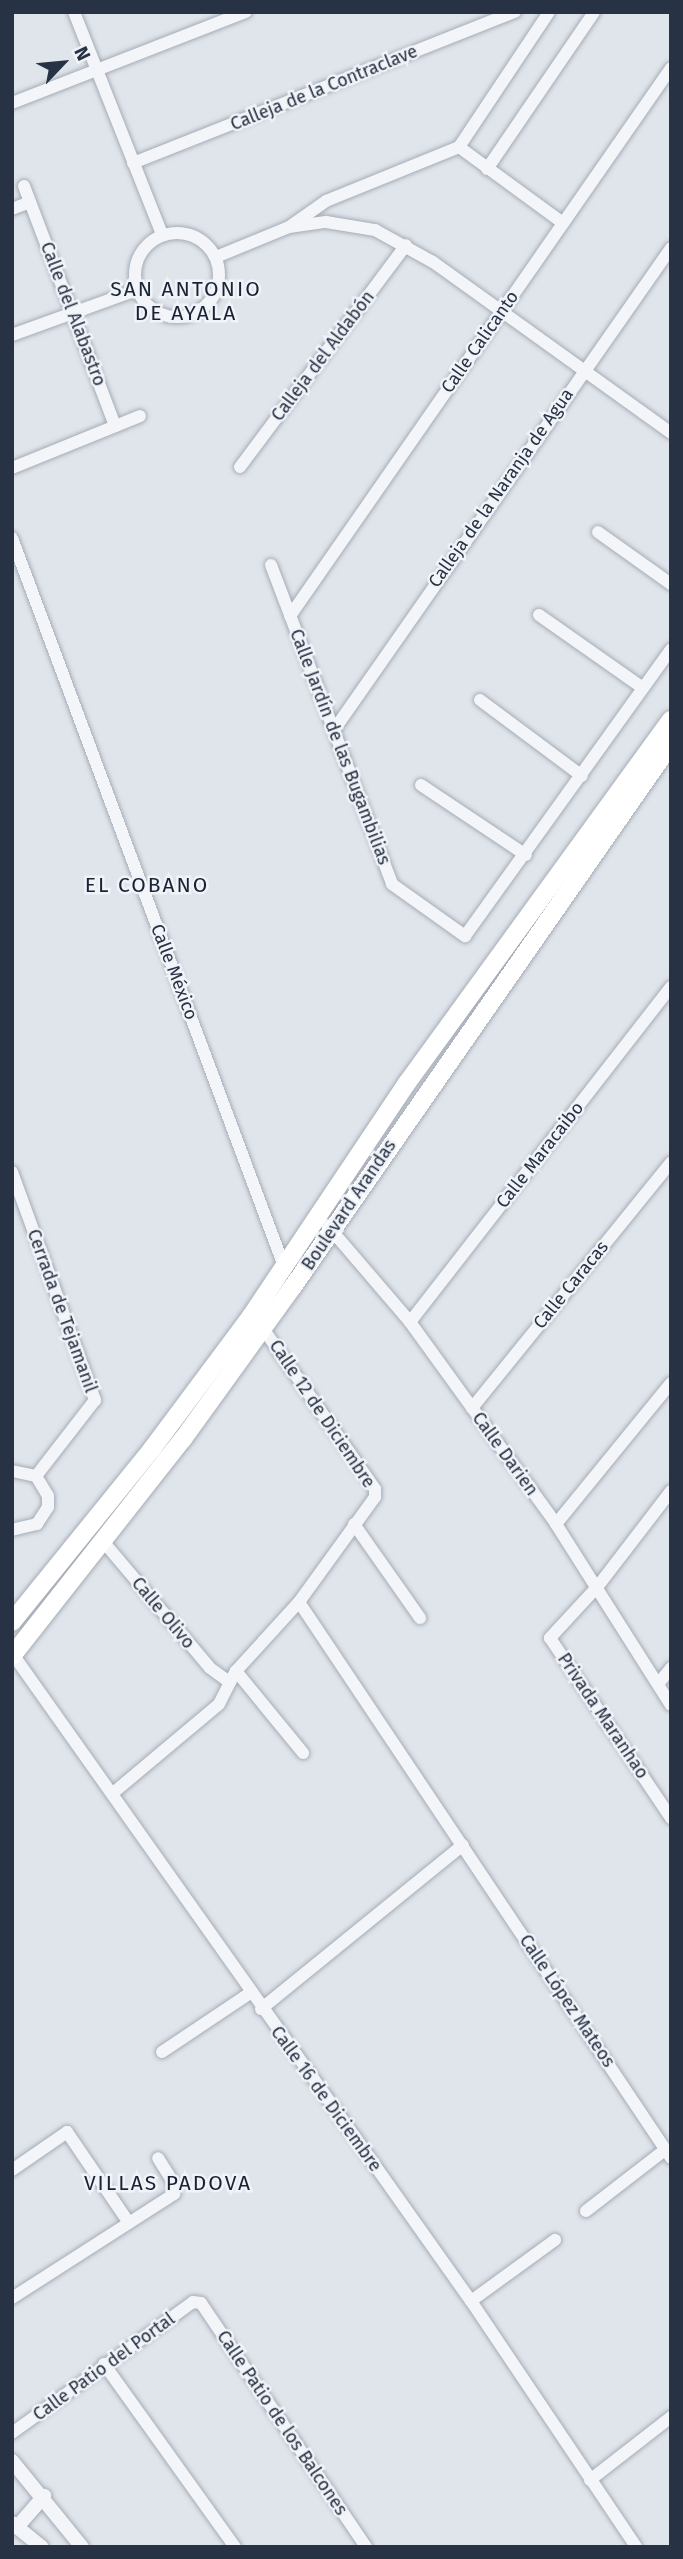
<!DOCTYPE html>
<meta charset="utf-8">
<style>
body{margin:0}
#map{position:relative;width:683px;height:2559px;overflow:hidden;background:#e0e5eb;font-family:"Fira Sans",sans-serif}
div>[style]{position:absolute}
.roads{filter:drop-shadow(0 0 2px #a5acb6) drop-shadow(0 0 2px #a5acb6)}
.minor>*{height:12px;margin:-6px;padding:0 6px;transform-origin:6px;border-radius:6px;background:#f3f5f8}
.minor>.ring{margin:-6px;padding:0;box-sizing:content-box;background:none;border:12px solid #f3f5f8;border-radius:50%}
.tertiary>*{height:14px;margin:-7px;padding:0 7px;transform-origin:7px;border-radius:7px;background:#f3f5f8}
.secondary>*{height:18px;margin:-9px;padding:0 9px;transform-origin:9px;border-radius:9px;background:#fff}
span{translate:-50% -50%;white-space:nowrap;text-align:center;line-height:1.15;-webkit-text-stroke:5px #f0f3f8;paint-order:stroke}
.street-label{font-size:18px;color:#273244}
.quarter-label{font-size:21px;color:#192335;letter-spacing:2px}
.frame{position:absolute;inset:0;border:14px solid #273244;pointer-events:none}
.north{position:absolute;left:28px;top:28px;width:70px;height:70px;-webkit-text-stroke:5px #f0f3f8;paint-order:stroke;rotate:64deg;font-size:19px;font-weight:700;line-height:28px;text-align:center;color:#273244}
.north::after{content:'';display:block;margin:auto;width:24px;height:32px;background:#273244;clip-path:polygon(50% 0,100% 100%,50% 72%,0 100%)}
</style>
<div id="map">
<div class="roads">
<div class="minor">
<i style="left:74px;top:12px;width:239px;rotate:68.4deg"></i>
<i style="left:12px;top:103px;width:251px;rotate:-21.3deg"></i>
<i style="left:459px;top:147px;width:162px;rotate:-56.3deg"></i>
<i style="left:459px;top:147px;width:129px;rotate:36.2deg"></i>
<i style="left:133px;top:163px;width:411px;rotate:-21.6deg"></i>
<i style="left:487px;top:169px;width:190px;rotate:-55.7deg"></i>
<i style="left:24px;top:186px;width:257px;rotate:69.2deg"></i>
<i style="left:12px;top:209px;width:19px;rotate:-21deg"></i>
<i style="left:292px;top:225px;width:42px;rotate:-35.2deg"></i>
<i style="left:326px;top:201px;width:144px;rotate:-22.1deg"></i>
<i class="ring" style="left:135px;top:233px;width:72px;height:72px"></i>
<i style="left:216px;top:257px;width:79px;rotate:-22.3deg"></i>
<i style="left:289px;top:227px;width:37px;rotate:-8deg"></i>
<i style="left:326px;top:222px;width:50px;rotate:9.3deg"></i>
<i style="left:375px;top:230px;width:66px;rotate:28.9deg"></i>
<i style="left:433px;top:262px;width:293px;rotate:35.7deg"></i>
<i style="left:12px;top:335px;width:132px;rotate:-19.9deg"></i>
<i style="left:240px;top:467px;width:277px;rotate:-53.2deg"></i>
<i style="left:12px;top:468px;width:138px;rotate:-22.1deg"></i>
<i style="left:598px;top:532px;width:90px;rotate:35.5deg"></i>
<i style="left:12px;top:538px;width:780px;rotate:69.52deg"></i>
<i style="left:271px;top:565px;width:341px;rotate:69.2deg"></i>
<i style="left:392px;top:884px;width:90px;rotate:35.5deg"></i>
<i style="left:465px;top:936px;width:353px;rotate:-54.3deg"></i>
<i style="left:539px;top:615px;width:127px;rotate:35.1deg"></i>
<i style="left:290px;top:616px;width:667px;rotate:-55.19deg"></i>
<i style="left:480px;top:700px;width:127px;rotate:36.7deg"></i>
<i style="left:334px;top:730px;width:588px;rotate:-55.04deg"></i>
<i style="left:421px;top:785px;width:126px;rotate:33.7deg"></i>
<i style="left:12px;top:1172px;width:243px;rotate:70deg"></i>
<i style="left:95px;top:1400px;width:96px;rotate:127.8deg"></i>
<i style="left:327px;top:1225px;width:128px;rotate:49.4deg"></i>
<i style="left:410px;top:1322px;width:249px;rotate:54.1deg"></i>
<i style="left:556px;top:1524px;width:214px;rotate:57.6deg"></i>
<i style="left:410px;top:1322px;width:425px;rotate:-52.1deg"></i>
<i style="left:472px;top:1408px;width:316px;rotate:-51deg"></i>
<i style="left:12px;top:1471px;width:25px;rotate:12deg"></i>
<i style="left:36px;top:1476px;width:23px;rotate:59deg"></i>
<i style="left:48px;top:1496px;width:11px;rotate:90deg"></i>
<i style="left:48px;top:1507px;width:20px;rotate:123deg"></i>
<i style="left:37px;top:1524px;width:26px;rotate:167deg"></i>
<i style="left:671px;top:1491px;width:120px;rotate:127.5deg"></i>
<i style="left:598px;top:1586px;width:71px;rotate:132.7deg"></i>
<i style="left:550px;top:1638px;width:217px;rotate:56.1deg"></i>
<i style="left:354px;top:1524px;width:115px;rotate:54.9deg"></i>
<i style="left:556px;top:1524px;width:182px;rotate:-50.8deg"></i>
<i style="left:102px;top:1540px;width:167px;rotate:49.8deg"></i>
<i style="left:210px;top:1668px;width:24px;rotate:36deg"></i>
<i style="left:299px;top:1602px;width:669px;rotate:56.21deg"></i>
<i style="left:12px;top:1653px;width:794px;rotate:54.69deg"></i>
<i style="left:471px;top:2301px;width:296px;rotate:56.1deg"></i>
<i style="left:236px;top:1671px;width:106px;rotate:50.7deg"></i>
<i style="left:658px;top:1684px;width:21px;rotate:-51deg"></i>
<i style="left:113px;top:1793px;width:138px;rotate:-40deg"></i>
<i style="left:219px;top:1704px;width:37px;rotate:-63deg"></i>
<i style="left:236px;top:1671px;width:93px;rotate:-47.6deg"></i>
<i style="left:299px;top:1602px;width:130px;rotate:-54.1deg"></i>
<i style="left:375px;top:1497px;width:8px;rotate:-90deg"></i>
<i style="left:375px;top:1489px;width:201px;rotate:-124.9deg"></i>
<i style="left:261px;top:2009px;width:260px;rotate:-39.1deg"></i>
<i style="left:162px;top:2052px;width:106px;rotate:-33.8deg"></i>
<i style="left:12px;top:2170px;width:67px;rotate:-34.6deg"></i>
<i style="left:67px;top:2132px;width:110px;rotate:55.7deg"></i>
<i style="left:586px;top:2211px;width:100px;rotate:-37.7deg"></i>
<i style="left:12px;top:2298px;width:193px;rotate:-32.7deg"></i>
<i style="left:174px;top:2194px;width:12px;rotate:-95deg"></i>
<i style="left:173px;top:2182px;width:28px;rotate:-122deg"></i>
<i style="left:471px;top:2301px;width:104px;rotate:-36deg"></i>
<i style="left:104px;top:2364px;width:225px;rotate:54.4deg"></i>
<i style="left:12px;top:2433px;width:223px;rotate:-35.9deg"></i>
<i style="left:193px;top:2302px;width:8px;rotate:7deg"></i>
<i style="left:201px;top:2303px;width:295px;rotate:55.9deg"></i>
<i style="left:590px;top:2480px;width:103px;rotate:-37.9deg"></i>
</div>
<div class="tertiary">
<i style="left:12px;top:2461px;width:111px;rotate:50.9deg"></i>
<i style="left:12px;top:2523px;width:38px;rotate:39deg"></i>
<i style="left:18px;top:2526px;width:40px;rotate:-49deg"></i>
</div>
<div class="secondary">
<i style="left:12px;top:1622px;width:223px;rotate:-51deg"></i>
<i style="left:152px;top:1449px;width:166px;rotate:-53.3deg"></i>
<i style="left:251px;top:1316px;width:280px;rotate:-56.2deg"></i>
<i style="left:407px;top:1083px;width:449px;rotate:-54deg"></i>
<i style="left:12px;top:1656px;width:276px;rotate:-51.8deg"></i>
<i style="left:183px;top:1439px;width:186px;rotate:-54.2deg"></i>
<i style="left:292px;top:1288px;width:663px;rotate:-55.14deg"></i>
</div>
</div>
<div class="street-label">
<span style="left:324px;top:88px;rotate:-22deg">Calleja de la Contraclave</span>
<span style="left:73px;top:314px;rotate:69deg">Calle del Alabastro</span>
<span style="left:480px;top:342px;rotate:-55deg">Calle Calicanto</span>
<span style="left:323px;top:356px;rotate:-53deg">Calleja del Aldabón</span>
<span style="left:501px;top:488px;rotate:-55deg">Calleja de la Naranja de Agua</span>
<span style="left:340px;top:747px;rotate:69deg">Calle Jardín de las Bugambilias</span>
<span style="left:174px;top:972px;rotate:69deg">Calle México</span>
<span style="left:540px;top:1155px;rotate:-52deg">Calle Maracaibo</span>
<span style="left:349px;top:1205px;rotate:-56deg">Boulevard Arandas</span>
<span style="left:571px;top:1285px;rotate:-51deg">Calle Caracas</span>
<span style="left:62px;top:1311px;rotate:70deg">Cerrada de Tejamanil</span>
<span style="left:322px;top:1414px;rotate:56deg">Calle 12 de Diciembre</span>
<span style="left:505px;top:1454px;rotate:54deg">Calle Darien</span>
<span style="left:163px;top:1613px;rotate:50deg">Calle Olivo</span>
<span style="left:603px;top:1716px;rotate:56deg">Privada Maranhao</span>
<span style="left:567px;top:2001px;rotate:56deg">Calle López Mateos</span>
<span style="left:326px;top:2099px;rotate:54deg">Calle 16 de Diciembre</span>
<span style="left:104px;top:2367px;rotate:-36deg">Calle Patio del Portal</span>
<span style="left:282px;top:2423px;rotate:56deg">Calle Patio de los Balcones</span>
</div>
<div class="quarter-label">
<span style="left:186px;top:301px">SAN ANTONIO<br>DE AYALA</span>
<span style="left:147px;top:885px">EL COBANO</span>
<span style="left:168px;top:2183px">VILLAS PADOVA</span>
</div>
<div class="frame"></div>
<div class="north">N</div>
</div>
